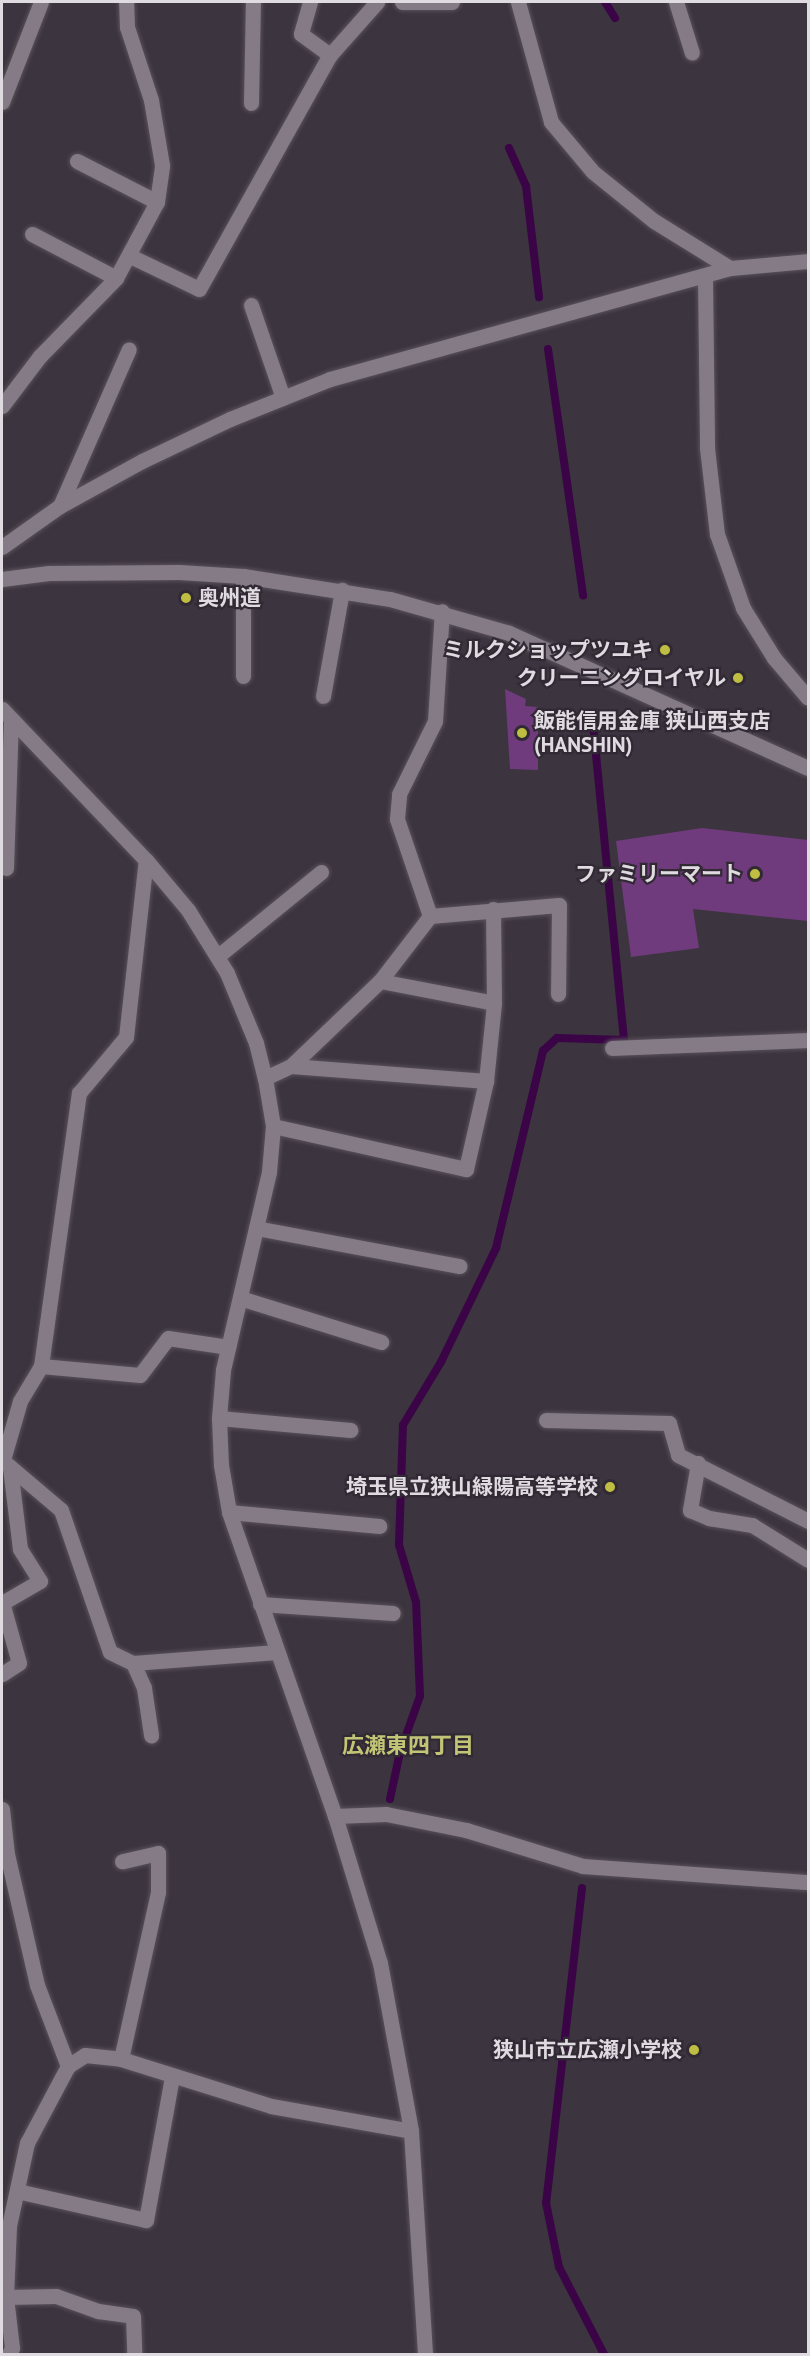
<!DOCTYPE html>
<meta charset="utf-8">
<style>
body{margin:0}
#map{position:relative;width:810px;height:2356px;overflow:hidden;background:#3c343e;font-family:"PT Sans","Noto Sans JP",sans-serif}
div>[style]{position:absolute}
.stream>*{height:8px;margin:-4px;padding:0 4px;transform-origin:4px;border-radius:4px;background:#3a0446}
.building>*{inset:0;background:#6f3b7c}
.roads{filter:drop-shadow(0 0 2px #58515a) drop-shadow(0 0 2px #58515a)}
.minor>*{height:15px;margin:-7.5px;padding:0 7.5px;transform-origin:7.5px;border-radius:7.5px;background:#857b87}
.dots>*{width:16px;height:16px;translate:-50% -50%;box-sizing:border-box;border:3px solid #312a34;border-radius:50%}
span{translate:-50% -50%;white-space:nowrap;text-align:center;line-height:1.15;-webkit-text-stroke:4.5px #312a34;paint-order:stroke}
.poi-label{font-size:21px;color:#e0dbe1;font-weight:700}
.left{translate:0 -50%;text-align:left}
.right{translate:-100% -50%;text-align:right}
.neighbourhood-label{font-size:22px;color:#c2c476;font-weight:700}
.frame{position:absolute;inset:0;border:3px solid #e0dbe1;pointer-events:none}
</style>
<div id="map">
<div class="stream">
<i style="left:605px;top:2px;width:19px;rotate:58deg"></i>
<i style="left:509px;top:148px;width:42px;rotate:65.9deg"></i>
<i style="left:526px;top:186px;width:112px;rotate:83.3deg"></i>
<i style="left:548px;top:349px;width:249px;rotate:81.9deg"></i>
<i style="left:390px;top:1799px;width:48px;rotate:-78deg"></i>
<i style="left:400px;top:1752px;width:59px;rotate:-70.3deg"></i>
<i style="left:420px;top:1696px;width:94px;rotate:-92.4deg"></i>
<i style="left:416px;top:1602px;width:59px;rotate:-106.6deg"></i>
<i style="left:399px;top:1545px;width:120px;rotate:-88.1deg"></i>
<i style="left:403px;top:1425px;width:74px;rotate:-58.9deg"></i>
<i style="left:441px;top:1362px;width:127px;rotate:-64.2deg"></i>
<i style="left:496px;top:1248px;width:203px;rotate:-76.6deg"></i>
<i style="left:543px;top:1051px;width:19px;rotate:-43deg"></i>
<i style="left:557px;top:1038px;width:67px;rotate:1.7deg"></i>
<i style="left:624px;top:1040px;width:326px;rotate:-95.6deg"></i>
<i style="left:582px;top:1888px;width:317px;rotate:96.5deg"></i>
<i style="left:546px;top:2203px;width:65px;rotate:78.5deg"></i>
<i style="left:559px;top:2267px;width:98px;rotate:62.7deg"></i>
</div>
<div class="building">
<i style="clip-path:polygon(505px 689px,526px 699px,525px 706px,538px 707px,538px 770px,510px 769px)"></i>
<i style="clip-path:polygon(702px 828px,808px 840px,808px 921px,693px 909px,699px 948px,631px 957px,616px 841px)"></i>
</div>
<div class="roads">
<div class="minor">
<i style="left:310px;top:2px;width:33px;rotate:106deg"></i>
<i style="left:301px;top:34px;width:36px;rotate:36deg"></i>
<i style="left:402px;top:2px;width:50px"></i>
<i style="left:518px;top:2px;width:124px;rotate:74.6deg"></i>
<i style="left:551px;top:122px;width:65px;rotate:50deg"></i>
<i style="left:593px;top:172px;width:78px;rotate:38.8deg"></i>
<i style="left:654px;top:221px;width:89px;rotate:31.7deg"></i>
<i style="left:676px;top:2px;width:53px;rotate:72.6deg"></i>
<i style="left:2px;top:102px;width:107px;rotate:-68.7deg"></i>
<i style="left:251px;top:103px;width:101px;rotate:-88.9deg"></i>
<i style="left:77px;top:161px;width:90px;rotate:27.1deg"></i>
<i style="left:32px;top:234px;width:95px;rotate:27.6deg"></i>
<i style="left:130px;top:256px;width:76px;rotate:25.6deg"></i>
<i style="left:199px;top:289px;width:268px;rotate:-60.8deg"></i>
<i style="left:330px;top:55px;width:71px;rotate:-48.4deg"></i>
<i style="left:705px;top:277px;width:171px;rotate:89.3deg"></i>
<i style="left:707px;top:448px;width:87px;rotate:83.4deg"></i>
<i style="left:717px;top:534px;width:78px;rotate:70.6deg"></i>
<i style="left:743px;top:608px;width:59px;rotate:58.2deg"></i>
<i style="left:774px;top:658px;width:52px;rotate:49.6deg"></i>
<i style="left:251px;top:305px;width:98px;rotate:71deg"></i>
<i style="left:2px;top:406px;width:63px;rotate:-52.8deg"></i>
<i style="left:40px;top:356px;width:109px;rotate:-45.7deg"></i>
<i style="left:116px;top:278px;width:86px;rotate:-61.7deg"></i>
<i style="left:157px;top:202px;width:37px;rotate:-82deg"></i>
<i style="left:162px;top:165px;width:66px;rotate:-99.6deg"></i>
<i style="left:151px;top:100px;width:77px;rotate:-108.2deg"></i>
<i style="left:127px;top:27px;width:25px;rotate:-92deg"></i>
<i style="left:60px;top:506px;width:171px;rotate:-66.3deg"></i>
<i style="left:2px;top:547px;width:71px;rotate:-35.3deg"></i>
<i style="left:60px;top:506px;width:94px;rotate:-28.8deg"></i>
<i style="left:142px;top:461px;width:98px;rotate:-25.5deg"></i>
<i style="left:230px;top:419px;width:108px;rotate:-21.8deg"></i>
<i style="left:330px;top:379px;width:415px;rotate:-15.5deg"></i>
<i style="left:730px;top:268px;width:78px;rotate:-5.1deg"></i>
<i style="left:243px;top:576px;width:100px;rotate:90deg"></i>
<i style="left:2px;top:579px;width:47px;rotate:-7.3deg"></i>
<i style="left:49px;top:573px;width:130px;rotate:-0.4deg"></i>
<i style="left:179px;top:572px;width:64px;rotate:3.6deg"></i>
<i style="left:243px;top:576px;width:149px;rotate:8.9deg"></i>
<i style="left:390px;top:599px;width:124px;rotate:15.9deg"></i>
<i style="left:509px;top:633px;width:328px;rotate:24.3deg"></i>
<i style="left:323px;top:696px;width:108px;rotate:-79.8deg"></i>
<i style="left:2px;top:709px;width:209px;rotate:46.4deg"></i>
<i style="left:146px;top:860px;width:65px;rotate:50deg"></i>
<i style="left:188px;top:910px;width:74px;rotate:58.2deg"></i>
<i style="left:227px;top:973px;width:76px;rotate:67.5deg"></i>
<i style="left:256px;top:1043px;width:36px;rotate:76deg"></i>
<i style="left:265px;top:1078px;width:49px;rotate:80.5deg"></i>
<i style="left:273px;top:1126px;width:46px;rotate:95deg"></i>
<i style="left:269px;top:1172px;width:203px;rotate:103.1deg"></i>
<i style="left:223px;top:1370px;width:48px;rotate:94.8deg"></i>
<i style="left:219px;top:1418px;width:47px;rotate:87.6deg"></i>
<i style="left:221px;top:1465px;width:48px;rotate:80.3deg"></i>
<i style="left:229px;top:1512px;width:322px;rotate:70.8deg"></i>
<i style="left:335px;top:1816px;width:154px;rotate:73deg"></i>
<i style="left:380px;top:1963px;width:171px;rotate:79.5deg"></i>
<i style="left:411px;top:2131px;width:223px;rotate:86.4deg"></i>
<i style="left:6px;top:868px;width:149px;rotate:-88.1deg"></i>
<i style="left:430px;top:916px;width:129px;rotate:-4.9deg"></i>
<i style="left:559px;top:905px;width:89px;rotate:90.6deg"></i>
<i style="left:218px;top:956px;width:133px;rotate:-39.2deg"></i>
<i style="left:380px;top:981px;width:116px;rotate:10.9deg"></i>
<i style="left:612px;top:1048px;width:196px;rotate:-2.3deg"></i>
<i style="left:291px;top:1066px;width:196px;rotate:4.4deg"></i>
<i style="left:265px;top:1078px;width:29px;rotate:-25deg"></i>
<i style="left:291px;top:1066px;width:123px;rotate:-43.7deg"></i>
<i style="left:380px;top:981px;width:82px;rotate:-52.4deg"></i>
<i style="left:430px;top:916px;width:102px;rotate:-108.8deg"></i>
<i style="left:397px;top:819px;width:25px;rotate:-85deg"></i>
<i style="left:399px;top:794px;width:81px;rotate:-63.7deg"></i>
<i style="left:435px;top:721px;width:110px;rotate:-86.4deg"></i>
<i style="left:273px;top:1126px;width:198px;rotate:12.6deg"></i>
<i style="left:466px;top:1169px;width:90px;rotate:-77.2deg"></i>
<i style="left:486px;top:1081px;width:78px;rotate:-84.1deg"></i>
<i style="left:494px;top:1003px;width:94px;rotate:-90.6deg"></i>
<i style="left:256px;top:1228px;width:207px;rotate:10.6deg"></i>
<i style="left:240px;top:1298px;width:148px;rotate:17.3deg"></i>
<i style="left:41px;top:1366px;width:99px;rotate:5.2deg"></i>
<i style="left:140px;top:1375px;width:46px;rotate:-52.9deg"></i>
<i style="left:168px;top:1338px;width:61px;rotate:8.5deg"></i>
<i style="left:219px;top:1418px;width:132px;rotate:5.2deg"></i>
<i style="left:546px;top:1420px;width:123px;rotate:1.4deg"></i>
<i style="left:669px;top:1423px;width:33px;rotate:74deg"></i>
<i style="left:678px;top:1455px;width:146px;rotate:26.9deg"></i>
<i style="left:2px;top:1460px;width:77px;rotate:40.3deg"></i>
<i style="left:61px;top:1510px;width:150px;rotate:71deg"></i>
<i style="left:110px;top:1652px;width:25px;rotate:26deg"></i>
<i style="left:133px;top:1663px;width:144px;rotate:-4.4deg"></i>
<i style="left:3px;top:1460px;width:61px;rotate:-73.9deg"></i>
<i style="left:20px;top:1401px;width:41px;rotate:-59deg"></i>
<i style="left:41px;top:1366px;width:276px;rotate:-82.1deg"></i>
<i style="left:79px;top:1093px;width:73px;rotate:-50deg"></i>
<i style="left:126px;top:1037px;width:178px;rotate:-83.6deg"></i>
<i style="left:698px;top:1463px;width:48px;rotate:99.7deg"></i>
<i style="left:690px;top:1510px;width:21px;rotate:23deg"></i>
<i style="left:709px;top:1518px;width:44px;rotate:9.2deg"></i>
<i style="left:752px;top:1525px;width:66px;rotate:32deg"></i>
<i style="left:229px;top:1512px;width:151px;rotate:5.3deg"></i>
<i style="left:2px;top:1602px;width:63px;rotate:74.4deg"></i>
<i style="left:19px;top:1663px;width:20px;rotate:147deg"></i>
<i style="left:2px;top:1603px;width:44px;rotate:-30.1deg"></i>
<i style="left:40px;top:1581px;width:38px;rotate:-122deg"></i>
<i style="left:20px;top:1549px;width:83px;rotate:-97deg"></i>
<i style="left:260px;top:1604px;width:133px;rotate:3.9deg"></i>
<i style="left:133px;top:1663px;width:27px;rotate:66deg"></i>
<i style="left:144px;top:1688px;width:48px;rotate:81.5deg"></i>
<i style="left:2px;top:1809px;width:45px;rotate:83.7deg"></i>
<i style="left:7px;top:1854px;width:134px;rotate:77.1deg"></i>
<i style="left:37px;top:1985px;width:87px;rotate:69.1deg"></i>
<i style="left:335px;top:1816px;width:51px;rotate:-2.2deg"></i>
<i style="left:386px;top:1814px;width:82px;rotate:11.3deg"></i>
<i style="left:466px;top:1830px;width:122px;rotate:17.1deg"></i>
<i style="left:583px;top:1866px;width:226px;rotate:4.1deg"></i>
<i style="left:121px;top:2059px;width:171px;rotate:-77.5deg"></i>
<i style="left:158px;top:1892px;width:39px;rotate:-90deg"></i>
<i style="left:158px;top:1853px;width:37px;rotate:167deg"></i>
<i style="left:17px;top:2191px;width:132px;rotate:12.7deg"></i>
<i style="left:146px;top:2220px;width:145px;rotate:-79.7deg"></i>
<i style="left:6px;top:2297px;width:50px;rotate:-1.1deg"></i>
<i style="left:56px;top:2296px;width:45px;rotate:19.7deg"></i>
<i style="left:98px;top:2311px;width:35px;rotate:8deg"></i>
<i style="left:133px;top:2316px;width:38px;rotate:88deg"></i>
<i style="left:9px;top:2354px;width:7px;rotate:-63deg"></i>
<i style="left:12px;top:2348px;width:51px;rotate:-96.7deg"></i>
<i style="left:6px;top:2297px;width:71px;rotate:-87.6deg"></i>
<i style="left:9px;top:2226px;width:85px;rotate:-77.8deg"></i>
<i style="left:27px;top:2143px;width:87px;rotate:-62deg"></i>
<i style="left:68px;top:2066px;width:20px;rotate:-33deg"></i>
<i style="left:85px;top:2055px;width:36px;rotate:6deg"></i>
<i style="left:121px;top:2059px;width:157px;rotate:17.4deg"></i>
<i style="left:271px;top:2106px;width:142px;rotate:10.1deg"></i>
</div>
</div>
<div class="dots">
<i style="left:186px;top:598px;background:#bfbe42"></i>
<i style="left:665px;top:650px;background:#bfbe42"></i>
<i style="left:738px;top:678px;background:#bfbe42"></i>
<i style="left:522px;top:733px;background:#bfbe42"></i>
<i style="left:755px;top:874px;background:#bfbe42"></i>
<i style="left:610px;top:1487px;background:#bfbe42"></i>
<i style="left:694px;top:2050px;background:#bfbe42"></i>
</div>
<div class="poi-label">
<span class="left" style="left:198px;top:598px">奥州道</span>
<span class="right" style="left:653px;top:650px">ミルクショップツユキ</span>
<span class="right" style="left:726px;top:678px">クリーニングロイヤル</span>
<span class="left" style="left:534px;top:733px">飯能信用金庫 狭山西支店<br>(HANSHIN)</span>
<span class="right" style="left:743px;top:874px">ファミリーマート</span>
<span class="right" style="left:598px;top:1487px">埼玉県立狭山緑陽高等学校</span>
<span class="right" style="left:682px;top:2050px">狭山市立広瀬小学校</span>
</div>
<div class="neighbourhood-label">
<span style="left:408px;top:1746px">広瀬東四丁目</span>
</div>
<div class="frame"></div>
</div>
